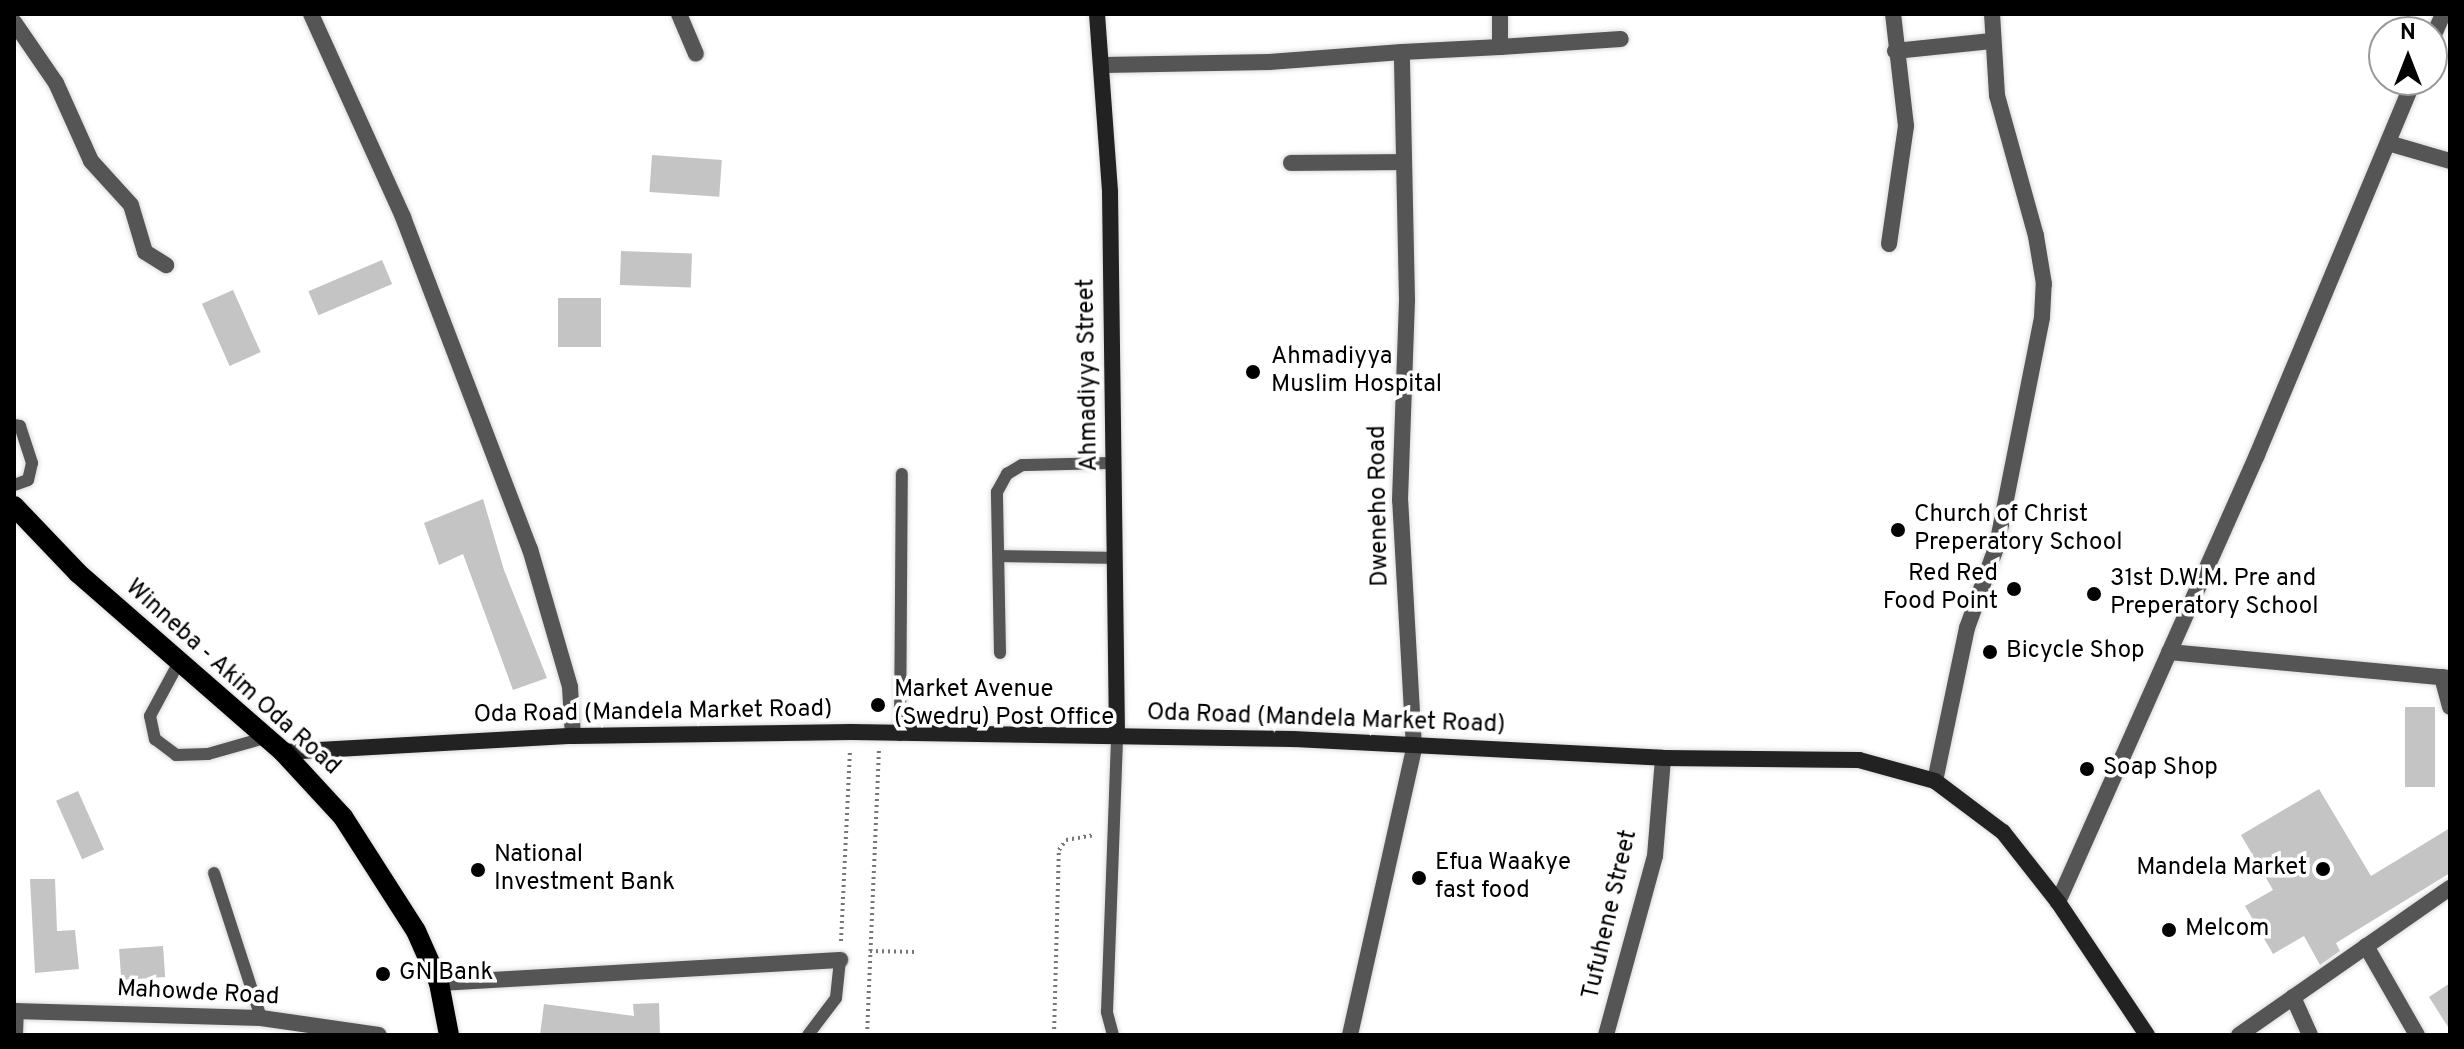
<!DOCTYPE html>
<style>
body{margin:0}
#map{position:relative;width:2464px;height:1049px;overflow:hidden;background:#fff;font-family:Overpass,sans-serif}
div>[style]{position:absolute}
.building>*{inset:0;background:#c4c4c4;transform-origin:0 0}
.path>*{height:4px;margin-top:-2px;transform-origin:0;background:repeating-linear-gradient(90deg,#777 0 2px,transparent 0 6px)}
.roads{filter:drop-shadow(0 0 2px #dbdbdb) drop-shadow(0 0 2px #dbdbdb)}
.lane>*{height:12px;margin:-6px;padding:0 6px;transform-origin:6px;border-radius:6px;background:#555}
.street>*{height:16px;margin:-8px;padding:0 8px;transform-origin:8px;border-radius:8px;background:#555}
.secondary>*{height:16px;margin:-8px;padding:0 8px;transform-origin:8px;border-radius:8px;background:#222}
.primary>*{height:20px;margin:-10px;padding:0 10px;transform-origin:10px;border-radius:10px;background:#000}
.dots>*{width:22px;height:22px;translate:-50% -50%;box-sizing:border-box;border:4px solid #fff;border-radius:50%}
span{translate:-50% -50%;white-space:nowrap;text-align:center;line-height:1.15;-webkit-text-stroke:7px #fff;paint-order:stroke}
.poi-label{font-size:24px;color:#000}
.left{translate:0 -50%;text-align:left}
.right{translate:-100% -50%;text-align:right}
.street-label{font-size:24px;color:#000}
.frame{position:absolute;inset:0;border:16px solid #000;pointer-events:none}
.north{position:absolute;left:2368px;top:16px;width:80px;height:80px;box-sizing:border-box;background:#fff;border:2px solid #999;border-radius:50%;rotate:0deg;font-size:22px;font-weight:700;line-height:32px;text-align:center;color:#000}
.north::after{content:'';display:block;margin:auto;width:28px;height:36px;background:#000;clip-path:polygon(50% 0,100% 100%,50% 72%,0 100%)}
</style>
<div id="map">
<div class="building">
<i style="left:652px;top:155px;width:70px;height:37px;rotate:4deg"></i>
<i style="left:621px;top:251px;width:71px;height:34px;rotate:2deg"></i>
<i style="left:382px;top:260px;width:26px;height:80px;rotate:67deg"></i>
<i style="left:233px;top:290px;width:68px;height:34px;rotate:66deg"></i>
<i style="left:558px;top:298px;width:43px;height:49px"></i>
<i style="clip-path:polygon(483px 499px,504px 570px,547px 678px,513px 690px,463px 554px,439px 565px,424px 523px)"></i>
<i style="left:2405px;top:707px;width:30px;height:80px"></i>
<i style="clip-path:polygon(2319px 789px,2371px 876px,2450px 828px,2450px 873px,2336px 943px,2340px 951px,2320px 965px,2304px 936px,2273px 954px,2245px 906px,2273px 890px,2241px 835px)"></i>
<i style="left:78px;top:791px;width:64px;height:24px;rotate:66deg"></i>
<i style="clip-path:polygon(30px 879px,55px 879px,57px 931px,75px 930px,79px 969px,35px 973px)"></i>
<i style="left:163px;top:946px;width:31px;height:44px;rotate:86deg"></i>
<i style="clip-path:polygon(2450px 983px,2450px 1030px,2429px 997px)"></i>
<i style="clip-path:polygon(659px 1003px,660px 1035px,540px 1035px,544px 1004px,634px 1016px,633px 1004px)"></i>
</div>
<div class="path">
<i style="left:841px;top:941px;width:191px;rotate:-87.3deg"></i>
<i style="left:870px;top:951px;width:48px;rotate:1.2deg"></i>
<i style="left:867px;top:1035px;width:285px;rotate:-87.6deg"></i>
<i style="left:1054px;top:1035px;width:185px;rotate:-88.5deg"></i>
<i style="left:1059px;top:850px;width:12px;rotate:-55deg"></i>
<i style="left:1066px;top:840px;width:29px;rotate:-10deg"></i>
</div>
<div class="roads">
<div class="lane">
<i style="left:14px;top:425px;width:6px;rotate:9deg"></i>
<i style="left:20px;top:426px;width:39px;rotate:72deg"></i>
<i style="left:32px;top:463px;width:17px;rotate:103deg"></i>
<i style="left:28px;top:480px;width:15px;rotate:160deg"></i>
<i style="left:1001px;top:556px;width:114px;rotate:1deg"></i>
<i style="left:1000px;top:653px;width:161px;rotate:-91.1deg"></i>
<i style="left:997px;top:492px;width:21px;rotate:-61deg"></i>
<i style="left:1007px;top:474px;width:17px;rotate:-31deg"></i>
<i style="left:1022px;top:465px;width:91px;rotate:-1.3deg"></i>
<i style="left:178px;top:664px;width:59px;rotate:118.3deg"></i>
<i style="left:150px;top:716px;width:24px;rotate:78deg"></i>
<i style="left:155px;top:739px;width:26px;rotate:37deg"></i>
<i style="left:176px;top:755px;width:32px;rotate:-2deg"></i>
<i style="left:208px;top:754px;width:58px;rotate:-15.9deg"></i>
<i style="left:900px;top:735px;width:261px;rotate:-89.6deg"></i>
<i style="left:214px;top:873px;width:152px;rotate:72deg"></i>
<i style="left:808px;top:1035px;width:46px;rotate:-52.9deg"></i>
<i style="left:836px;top:998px;width:38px;rotate:-84deg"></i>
<i style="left:1113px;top:1035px;width:24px;rotate:-105deg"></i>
<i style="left:1107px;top:1012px;width:276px;rotate:-87.9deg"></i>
</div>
<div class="street">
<i style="left:311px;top:14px;width:223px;rotate:65.6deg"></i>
<i style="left:403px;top:217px;width:355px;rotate:69.1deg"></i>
<i style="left:530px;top:549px;width:144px;rotate:73.8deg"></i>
<i style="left:570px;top:687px;width:49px;rotate:86.5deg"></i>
<i style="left:679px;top:14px;width:43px;rotate:67deg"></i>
<i style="left:14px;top:22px;width:74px;rotate:55.5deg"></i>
<i style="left:56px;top:83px;width:85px;rotate:65.8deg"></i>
<i style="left:91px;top:161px;width:59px;rotate:47.7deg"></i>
<i style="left:131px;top:205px;width:49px;rotate:73.4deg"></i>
<i style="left:145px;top:252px;width:25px;rotate:32deg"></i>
<i style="left:2432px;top:39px;width:27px;rotate:-66deg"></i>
<i style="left:1500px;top:47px;width:121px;rotate:-3.8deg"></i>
<i style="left:1895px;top:51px;width:97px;rotate:-5.9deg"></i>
<i style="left:1104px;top:65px;width:165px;rotate:-1deg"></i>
<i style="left:1269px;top:62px;width:133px;rotate:-4.3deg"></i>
<i style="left:2388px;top:143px;width:65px;rotate:16.2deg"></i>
<i style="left:1291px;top:163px;width:112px;rotate:-0.5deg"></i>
<i style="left:1889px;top:244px;width:119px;rotate:-81.8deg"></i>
<i style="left:1906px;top:126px;width:113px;rotate:-96.6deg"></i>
<i style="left:2169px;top:652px;width:282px;rotate:5.3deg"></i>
<i style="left:2442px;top:677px;width:31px;rotate:75deg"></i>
<i style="left:1935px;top:781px;width:156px;rotate:-78.2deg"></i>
<i style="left:1967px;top:628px;width:88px;rotate:-70.1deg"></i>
<i style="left:1997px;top:545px;width:232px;rotate:-78.8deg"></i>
<i style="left:2042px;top:317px;width:33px;rotate:-87deg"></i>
<i style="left:2044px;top:284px;width:49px;rotate:-99.5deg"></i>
<i style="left:2036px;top:236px;width:146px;rotate:-105.5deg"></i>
<i style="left:1997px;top:95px;width:81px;rotate:-93.5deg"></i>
<i style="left:2058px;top:902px;width:489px;rotate:-66deg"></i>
<i style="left:2257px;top:455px;width:407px;rotate:-67.3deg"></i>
<i style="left:2366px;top:946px;width:103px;rotate:60.2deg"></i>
<i style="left:439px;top:983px;width:402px;rotate:-3.3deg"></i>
<i style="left:2293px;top:997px;width:42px;rotate:65.9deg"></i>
<i style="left:14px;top:1011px;width:247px;rotate:1.6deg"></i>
<i style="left:261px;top:1018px;width:119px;rotate:8.2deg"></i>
<i style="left:15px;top:1035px;width:24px;rotate:-88deg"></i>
<i style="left:1350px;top:1035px;width:294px;rotate:-77.4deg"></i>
<i style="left:1414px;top:748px;width:248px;rotate:-93.2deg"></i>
<i style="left:1400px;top:500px;width:200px;rotate:-88deg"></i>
<i style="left:1407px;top:300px;width:248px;rotate:-91.2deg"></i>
<i style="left:1402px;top:52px;width:98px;rotate:-2.9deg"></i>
<i style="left:1500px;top:47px;width:33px;rotate:-90deg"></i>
<i style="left:1606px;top:1035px;width:186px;rotate:-74.7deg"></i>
<i style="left:1655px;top:856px;width:98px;rotate:-85.3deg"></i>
<i style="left:2239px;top:1035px;width:257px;rotate:-34.9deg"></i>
</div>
<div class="secondary">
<i style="left:1097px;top:14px;width:178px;rotate:85.8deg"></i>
<i style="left:1110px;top:192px;width:544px;rotate:89.26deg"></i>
<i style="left:283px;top:752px;width:290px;rotate:-3.2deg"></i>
<i style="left:573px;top:736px;width:278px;rotate:-0.8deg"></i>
<i style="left:851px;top:732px;width:441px;rotate:0.9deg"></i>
<i style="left:1292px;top:739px;width:371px;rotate:2.9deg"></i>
<i style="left:1663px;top:758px;width:196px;rotate:0.6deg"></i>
<i style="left:1859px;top:760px;width:79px;rotate:15.4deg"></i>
<i style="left:1935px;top:781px;width:85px;rotate:36.9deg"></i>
<i style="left:2003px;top:832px;width:89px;rotate:51.8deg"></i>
<i style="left:2058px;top:902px;width:160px;rotate:56.2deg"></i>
</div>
<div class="primary">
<i style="left:14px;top:506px;width:93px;rotate:46.3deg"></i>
<i style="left:78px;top:573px;width:272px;rotate:41.1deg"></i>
<i style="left:283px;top:752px;width:88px;rotate:47.3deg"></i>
<i style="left:343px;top:817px;width:135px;rotate:57.4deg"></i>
<i style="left:416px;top:931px;width:57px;rotate:66.1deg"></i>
<i style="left:439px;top:983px;width:53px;rotate:79.1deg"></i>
</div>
</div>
<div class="dots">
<i style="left:1253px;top:372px;background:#000"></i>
<i style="left:1898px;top:530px;background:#000"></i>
<i style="left:2014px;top:589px;background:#000"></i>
<i style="left:2094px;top:594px;background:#000"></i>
<i style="left:1990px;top:652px;background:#000"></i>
<i style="left:878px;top:705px;background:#000"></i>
<i style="left:2087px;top:769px;background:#000"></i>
<i style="left:2323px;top:869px;background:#000"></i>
<i style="left:478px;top:870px;background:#000"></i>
<i style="left:1419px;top:878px;background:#000"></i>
<i style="left:2169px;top:930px;background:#000"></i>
<i style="left:383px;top:974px;background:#000"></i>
</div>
<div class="poi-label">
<span class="left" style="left:1271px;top:372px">Ahmadiyya<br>Muslim Hospital</span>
<span class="left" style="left:1914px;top:530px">Church of Christ<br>Preperatory School</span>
<span class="right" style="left:1998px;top:589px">Red Red<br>Food Point</span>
<span class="left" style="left:2110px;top:594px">31st D.W.M. Pre and<br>Preperatory School</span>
<span class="left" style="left:2006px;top:652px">Bicycle Shop</span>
<span class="left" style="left:894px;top:705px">Market Avenue<br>(Swedru) Post Office</span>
<span class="left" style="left:2103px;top:769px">Soap Shop</span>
<span class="left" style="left:494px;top:870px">National<br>Investment Bank</span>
<span class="left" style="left:1435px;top:878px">Efua Waakye<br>fast food</span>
<span class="right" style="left:2307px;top:869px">Mandela Market</span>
<span class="left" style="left:2185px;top:930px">Melcom</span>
<span class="left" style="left:399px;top:974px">GN Bank</span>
</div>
<div class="street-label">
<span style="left:1089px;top:375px;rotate:-91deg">Ahmadiyya Street</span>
<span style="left:1380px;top:506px;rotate:-91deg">Dweneho Road</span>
<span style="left:232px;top:678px;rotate:42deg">Winneba - Akim Oda Road</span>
<span style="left:653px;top:713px;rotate:-1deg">Oda Road (Mandela Market Road)</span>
<span style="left:1326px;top:720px;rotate:2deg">Oda Road (Mandela Market Road)</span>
<span style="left:1611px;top:915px;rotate:-77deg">Tufuhene Street</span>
<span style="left:198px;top:994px;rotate:3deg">Mahowde Road</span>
</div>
<div class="frame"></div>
<div class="north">N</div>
</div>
